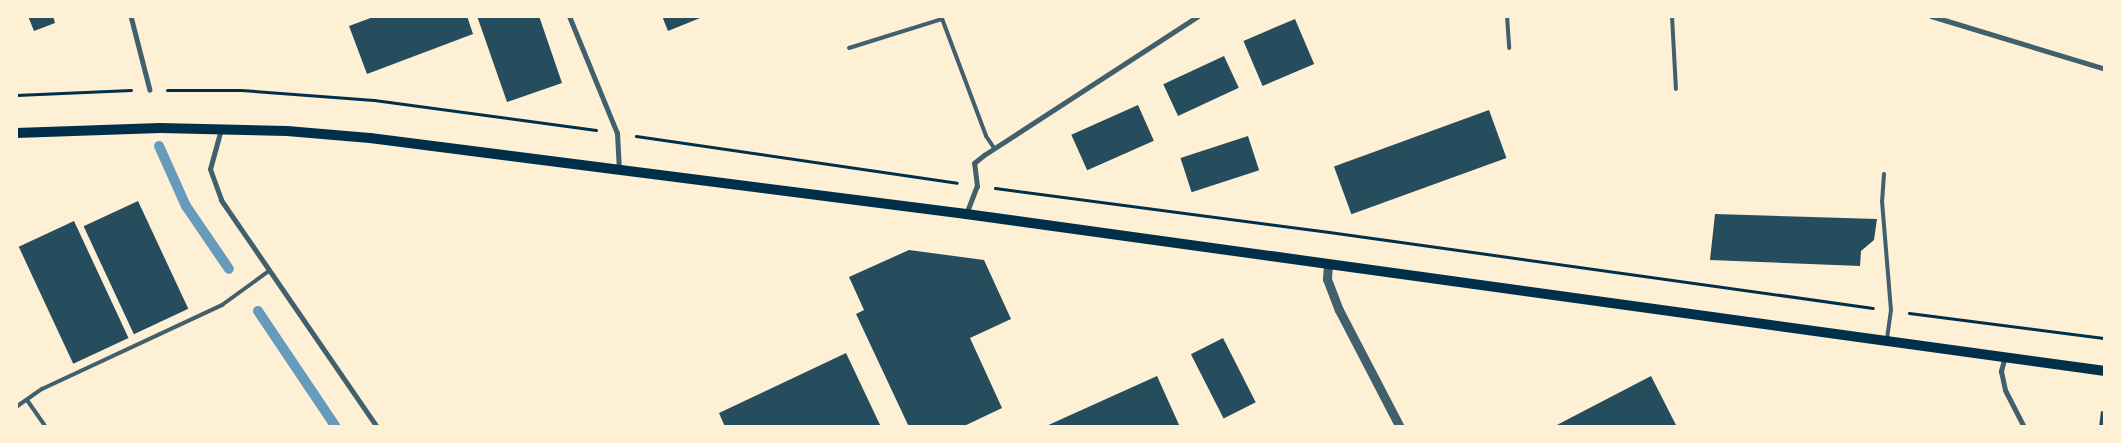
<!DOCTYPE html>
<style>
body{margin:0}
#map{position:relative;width:2121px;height:443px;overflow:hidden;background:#fdf0d5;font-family:Figtree,sans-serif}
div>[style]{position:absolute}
.stream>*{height:10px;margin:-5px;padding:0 5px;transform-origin:5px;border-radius:5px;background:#669bbc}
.building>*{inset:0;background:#264d5e;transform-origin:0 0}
.path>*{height:3px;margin:-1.5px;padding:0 1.5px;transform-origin:1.5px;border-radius:1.5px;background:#003049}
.service>*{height:4px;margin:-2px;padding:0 2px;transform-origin:2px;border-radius:2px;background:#3f606c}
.pedestrian>*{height:4.5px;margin:-2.25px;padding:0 2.25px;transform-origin:2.25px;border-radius:2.25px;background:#3f606c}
.minor>*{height:5px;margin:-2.5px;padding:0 2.5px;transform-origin:2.5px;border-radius:2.5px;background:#3f606c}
.tertiary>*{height:9px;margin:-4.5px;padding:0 4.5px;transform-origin:4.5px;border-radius:4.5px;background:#3f606c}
.secondary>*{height:10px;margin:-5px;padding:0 5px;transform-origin:5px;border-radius:5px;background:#003049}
span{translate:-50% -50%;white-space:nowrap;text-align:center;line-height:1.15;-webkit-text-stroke:5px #fdf0d5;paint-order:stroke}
.frame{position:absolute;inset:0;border:18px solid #fdf0d5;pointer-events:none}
</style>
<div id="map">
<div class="stream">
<i style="left:159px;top:146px;width:66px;rotate:65.8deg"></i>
<i style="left:186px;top:206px;width:76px;rotate:55.7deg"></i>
<i style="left:258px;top:311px;width:140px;rotate:56.1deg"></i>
</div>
<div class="building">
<i style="clip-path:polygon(28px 16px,53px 16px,55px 23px,34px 31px)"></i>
<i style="clip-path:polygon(376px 16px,467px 16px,473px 34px,367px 74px,349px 26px)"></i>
<i style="clip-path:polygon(477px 16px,539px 16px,562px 83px,507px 102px)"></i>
<i style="clip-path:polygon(662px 16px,705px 16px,668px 31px)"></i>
<i style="left:1295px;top:19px;width:49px;height:56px;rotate:67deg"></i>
<i style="left:1224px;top:56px;width:35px;height:67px;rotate:65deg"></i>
<i style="left:1138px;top:105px;width:39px;height:73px;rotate:66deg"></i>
<i style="left:1489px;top:110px;width:51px;height:165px;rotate:70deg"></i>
<i style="left:1248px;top:136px;width:36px;height:71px;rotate:72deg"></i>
<i style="left:138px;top:201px;width:119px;height:60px;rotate:65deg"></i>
<i style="clip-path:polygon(1715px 214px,1877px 219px,1874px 240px,1861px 251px,1860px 266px,1710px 260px)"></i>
<i style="left:74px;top:221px;width:129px;height:61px;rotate:65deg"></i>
<i style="clip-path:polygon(909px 250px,984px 260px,1011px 319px,970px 338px,1002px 408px,962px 427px,909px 427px,856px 314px,864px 310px,849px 277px)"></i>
<i style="left:1223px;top:338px;width:72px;height:36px;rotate:63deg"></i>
<i style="clip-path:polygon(846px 353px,881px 427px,725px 427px,719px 413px)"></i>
<i style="clip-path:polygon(1157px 376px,1180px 427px,1044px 427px)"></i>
<i style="clip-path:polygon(1651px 376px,1677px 427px,1553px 427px)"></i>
<i style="clip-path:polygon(2101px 411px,2105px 412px,2105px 427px,2099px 427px)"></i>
</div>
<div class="path">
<i style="left:167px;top:90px;width:74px"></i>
<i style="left:241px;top:90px;width:133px;rotate:4.3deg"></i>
<i style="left:374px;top:100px;width:224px;rotate:7.7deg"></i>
<i style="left:16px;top:95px;width:115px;rotate:-2.5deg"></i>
<i style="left:636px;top:136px;width:324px;rotate:8.3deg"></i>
<i style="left:995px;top:188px;width:337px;rotate:7.5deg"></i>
<i style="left:1329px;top:232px;width:549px;rotate:7.95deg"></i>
<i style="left:1909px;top:313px;width:198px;rotate:7.3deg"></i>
</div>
<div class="service">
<i style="left:941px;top:16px;width:128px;rotate:69.4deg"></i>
<i style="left:986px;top:136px;width:14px;rotate:56deg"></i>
<i style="left:1507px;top:16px;width:32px;rotate:86deg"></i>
<i style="left:1672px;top:16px;width:73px;rotate:86.9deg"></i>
<i style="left:849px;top:48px;width:97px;rotate:-17.3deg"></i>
<i style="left:1884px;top:174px;width:27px;rotate:94deg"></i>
<i style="left:1882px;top:201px;width:109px;rotate:85.3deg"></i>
<i style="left:1891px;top:310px;width:30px;rotate:98deg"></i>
<i style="left:27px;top:400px;width:33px;rotate:55deg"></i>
<i style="left:16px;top:407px;width:32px;rotate:-35deg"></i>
<i style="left:42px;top:389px;width:199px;rotate:-25deg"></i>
<i style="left:222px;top:305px;width:58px;rotate:-35.9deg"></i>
</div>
<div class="pedestrian">
<i style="left:131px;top:16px;width:76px;rotate:75.6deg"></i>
</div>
<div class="minor">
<i style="left:569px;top:16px;width:126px;rotate:67.7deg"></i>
<i style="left:617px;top:133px;width:36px;rotate:87deg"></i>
<i style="left:1931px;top:16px;width:182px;rotate:16.9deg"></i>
<i style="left:221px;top:129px;width:41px;rotate:105.4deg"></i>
<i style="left:210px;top:169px;width:33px;rotate:70deg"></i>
<i style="left:221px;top:200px;width:275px;rotate:55.5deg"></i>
<i style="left:966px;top:214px;width:30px;rotate:-69deg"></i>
<i style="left:977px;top:186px;width:23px;rotate:-97deg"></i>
<i style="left:974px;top:163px;width:13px;rotate:-39deg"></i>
<i style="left:984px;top:155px;width:255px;rotate:-33deg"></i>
<i style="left:2005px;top:356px;width:16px;rotate:105deg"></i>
<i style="left:2001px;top:371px;width:19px;rotate:78deg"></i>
<i style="left:2005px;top:390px;width:42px;rotate:62.8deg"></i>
</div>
<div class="tertiary">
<i style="left:1328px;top:264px;width:15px;rotate:94deg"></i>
<i style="left:1327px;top:279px;width:33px;rotate:69deg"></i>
<i style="left:1339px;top:310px;width:132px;rotate:62.5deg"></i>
</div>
<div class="secondary">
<i style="left:16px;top:133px;width:144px;rotate:-2deg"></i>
<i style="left:160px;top:128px;width:127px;rotate:1.4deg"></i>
<i style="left:287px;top:131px;width:83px;rotate:4.8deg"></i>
<i style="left:370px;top:138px;width:601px;rotate:7.27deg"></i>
<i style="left:966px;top:214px;width:1150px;rotate:7.85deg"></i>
</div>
<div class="frame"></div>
</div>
